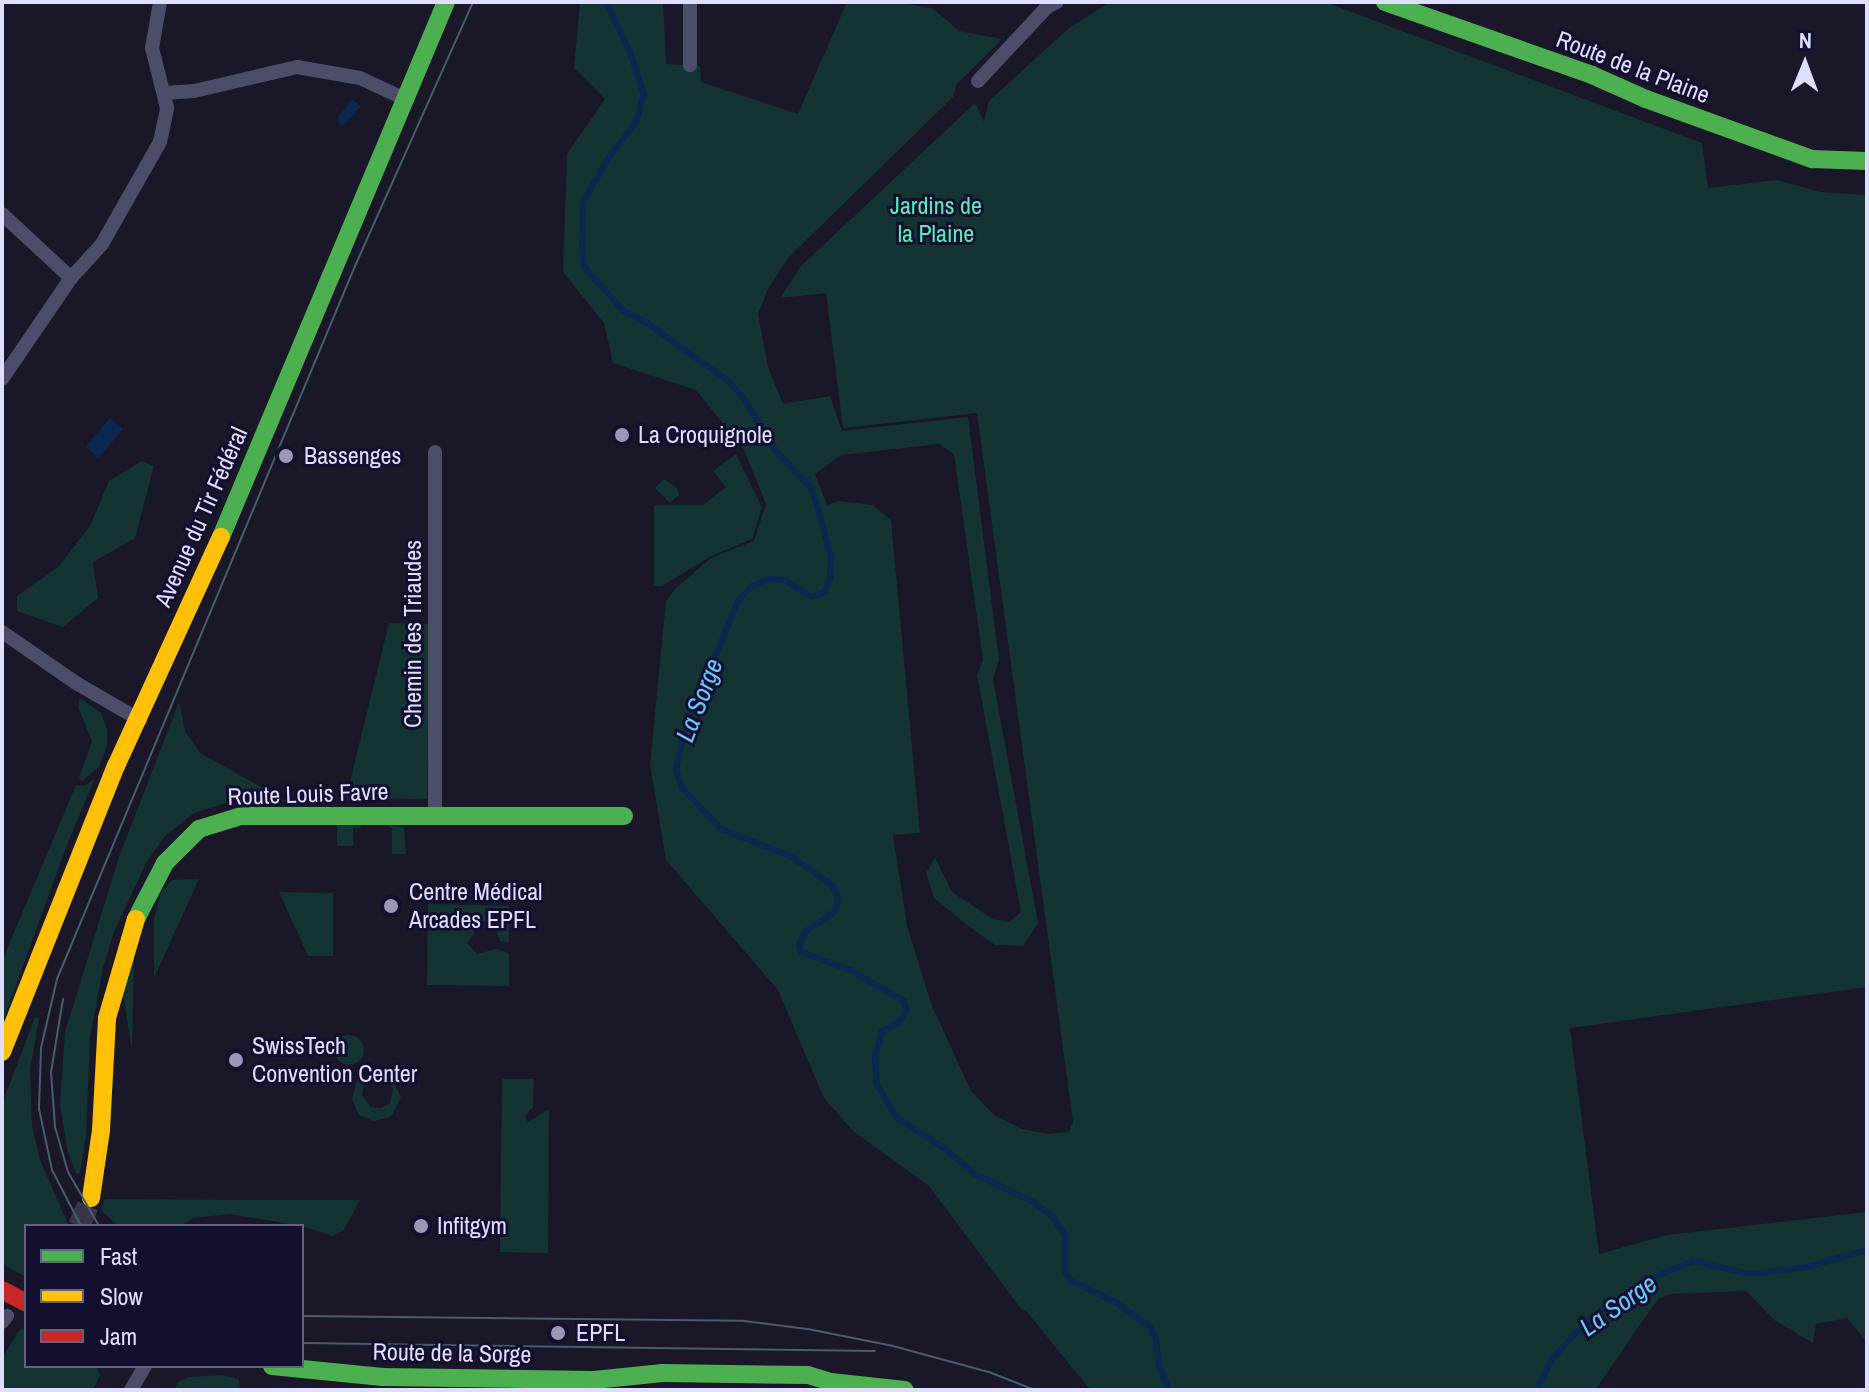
<!DOCTYPE html>
<meta charset="utf-8">
<style>
body{margin:0}
#map{position:relative;width:1869px;height:1392px;overflow:hidden;background:#191728;font-family:"Archivo Narrow",sans-serif}
div>[style]{position:absolute}
.green>*{inset:0;background:#133433}
.round{border-radius:50%}
.water>*{inset:0;background:#0a2850;transform-origin:0 0}
.stream>*{height:6px;margin:-3px;padding:0 3px;transform-origin:3px;border-radius:3px;background:#0a2850}
.secondary-tunnel>*{height:22px;margin-top:-11px;transform-origin:0;background:repeating-linear-gradient(90deg,#373548 0 22px,transparent 0 33px)}
.street>*{height:14px;margin:-7px;padding:0 7px;transform-origin:7px;border-radius:7px;background:#4c4d69}
.fast>*{height:18px;margin:-9px;padding:0 9px;transform-origin:9px;border-radius:9px;background:#4caf50}
.slow>*{height:18px;margin:-9px;padding:0 9px;transform-origin:9px;border-radius:9px;background:#ffc107}
.jam>*{height:18px;margin:-9px;padding:0 9px;transform-origin:9px;border-radius:9px;background:#c62828}
.tram>*{height:2px;margin:-1px;padding:0 1px;transform-origin:1px;border-radius:1px;background:#465e70}
.dots>*{width:22px;height:22px;translate:-50% -50%;box-sizing:border-box;border:4px solid #13102f;border-radius:50%}
span{translate:-50% -50%;white-space:nowrap;text-align:center;line-height:1.15;-webkit-text-stroke:6px #13102f;paint-order:stroke}
.street-label{font-size:24px;color:#dfdeff}
.park-label{font-size:24px;color:#5feabd}
.poi-label{font-size:24px;color:#dfdeff}
.left{translate:0 -50%;text-align:left}
.water-label{font-size:26px;color:#6cc5ff;font-style:italic}
.frame{position:absolute;inset:0;border:4px solid #dfdeff;pointer-events:none}
.legend{position:absolute;left:24px;top:1224px;width:280px;height:144px;box-sizing:border-box;background:#13102f;border:2px solid #656282;margin:0;padding:10px 14px;list-style:none;font-size:24px;color:#dfdeff}
.legend li{display:flex;align-items:center;gap:16px;height:40px}
.legend b{width:40px;border:2px solid #656282}
.north{position:absolute;left:1765px;top:24px;width:80px;height:80px;-webkit-text-stroke:6px #13102f;paint-order:stroke;rotate:1deg;font-size:22px;font-weight:700;line-height:32px;text-align:center;color:#dfdeff}
.north::after{content:'';display:block;margin:auto;width:28px;height:36px;background:#dfdeff;clip-path:polygon(50% 0,100% 100%,50% 72%,0 100%)}
</style>
<div id="map">
<div class="green">
<i style="clip-path:polygon(580px 2px,663px 2px,666px 64px,700px 66px,701px 82px,798px 114px,847px 2px,895px 2px,932px 8px,959px 31px,1002px 39px,957px 84px,953px 97px,788px 258px,768px 289px,758px 314px,768px 367px,783px 404px,830px 396px,842px 431px,968px 417px,999px 660px,993px 679px,1038px 923px,1023px 946px,995px 945px,971px 928px,934px 898px,926px 873px,935px 858px,952px 892px,993px 919px,1009px 922px,1021px 912px,977px 675px,983px 660px,954px 454px,939px 444px,841px 455px,815px 474px,827px 505px,838px 501px,873px 505px,891px 520px,920px 833px,893px 835px,907px 926px,932px 1006px,971px 1091px,994px 1115px,1022px 1129px,1048px 1134px,1069px 1132px,1073px 1122px,977px 413px,843px 428px,826px 293px,780px 298px,801px 266px,975px 103px,984px 122px,989px 101px,1069px 28px,1110px 2px,1325px 2px,1702px 143px,1708px 188px,1776px 180px,1821px 192px,1867px 195px,1867px 987px,1570px 1028px,1599px 1254px,1667px 1235px,1867px 1212px,1867px 1342px,1847px 1318px,1816px 1324px,1813px 1343px,1774px 1320px,1746px 1291px,1670px 1294px,1658px 1299px,1595px 1390px,1092px 1390px,1087px 1386px,1027px 1312px,1022px 1310px,929px 1186px,853px 1131px,824px 1098px,778px 990px,666px 860px,650px 764px,666px 601px,676px 588px,711px 558px,754px 541px,766px 504px,744px 450px,696px 390px,613px 363px,604px 323px,563px 272px,567px 154px,605px 99px,574px 68px)"></i>
<i style="clip-path:polygon(736px 454px,762px 507px,752px 539px,711px 556px,662px 586px,654px 586px,654px 505px,703px 505px,726px 487px,713px 471px)"></i>
<i style="clip-path:polygon(142px 461px,154px 466px,135px 538px,93px 562px,98px 598px,63px 627px,17px 611px,17px 596px,58px 567px,90px 526px,109px 481px)"></i>
<i style="clip-path:polygon(664px 479px,677px 488px,679px 495px,670px 503px,655px 488px)"></i>
<i style="clip-path:polygon(389px 623px,429px 624px,427px 799px,346px 798px)"></i>
<i style="clip-path:polygon(80px 698px,101px 713px,107px 730px,107px 745px,99px 767px,82px 781px,79px 778px,92px 741px,78px 707px)"></i>
<i style="clip-path:polygon(179px 702px,185px 731px,200px 753px,288px 802px,238px 799px,194px 813px,165px 836px,146px 863px,114px 932px,103px 968px,90px 1038px,86px 1136px,80px 1173px,76px 1174px,67px 1149px,60px 1104px,65px 1032px,119px 857px)"></i>
<i style="clip-path:polygon(95px 778px,67px 845px,2px 1024px,2px 961px,76px 785px,85px 786px)"></i>
<i style="clip-path:polygon(337px 824px,360px 825px,361px 828px,353px 828px,353px 846px,337px 846px)"></i>
<i style="clip-path:polygon(386px 824px,404px 828px,406px 854px,392px 854px,392px 828px)"></i>
<i style="clip-path:polygon(199px 879px,154px 978px,154px 919px,161px 892px,172px 880px)"></i>
<i style="clip-path:polygon(279px 892px,333px 893px,333px 956px,308px 956px)"></i>
<i style="clip-path:polygon(428px 904px,509px 906px,509px 942px,500px 941px,494px 925px,484px 921px,474px 923px,474px 933px,467px 943px,477px 954px,496px 949px,509px 953px,509px 986px,427px 985px)"></i>
<i style="clip-path:polygon(134px 955px,132px 1050px,123px 994px)"></i>
<i style="clip-path:polygon(35px 1017px,39px 1019px,30px 1070px,32px 1126px,40px 1160px,69px 1226px,26px 1226px,26px 1277px,2px 1264px,2px 1104px)"></i>
<i class="round" style="left:334px;top:1035px;width:30px;height:30px"></i>
<i style="clip-path:polygon(evenodd,376px 1072px,391px 1077px,401px 1097px,391px 1117px,374px 1121px,359px 1115px,352px 1100px,356px 1083px,376px 1072px,377px 1078px,387px 1080px,393px 1089px,390px 1103px,381px 1108px,371px 1107px,362px 1095px,364px 1085px,377px 1078px)"></i>
<i style="clip-path:polygon(502px 1079px,534px 1079px,533px 1107px,525px 1116px,528px 1122px,549px 1109px,548px 1253px,500px 1252px)"></i>
<i style="clip-path:polygon(105px 1199px,256px 1200px,360px 1200px,343px 1231px,332px 1236px,302px 1226px,230px 1214px,193px 1218px,181px 1226px,118px 1226px,101px 1210px)"></i>
<i style="clip-path:polygon(20px 1329px,26px 1330px,26px 1366px,96px 1366px,100px 1375px,93px 1390px,3px 1390px,2px 1358px)"></i>
<i style="clip-path:polygon(221px 1375px,239px 1379px,240px 1390px,174px 1390px,179px 1381px,189px 1377px)"></i>
</div>
<div class="water">
<i style="clip-path:polygon(352px 99px,361px 106px,344px 125px,339px 124px,338px 117px)"></i>
<i style="left:110px;top:418px;width:17px;height:38px;rotate:40deg"></i>
</div>
<div class="stream">
<i style="left:606px;top:2px;width:55px;rotate:64.4deg"></i>
<i style="left:630px;top:52px;width:45px;rotate:72deg"></i>
<i style="left:644px;top:95px;width:30px;rotate:107deg"></i>
<i style="left:635px;top:124px;width:42px;rotate:128.2deg"></i>
<i style="left:609px;top:157px;width:52px;rotate:120deg"></i>
<i style="left:583px;top:202px;width:49px;rotate:91.2deg"></i>
<i style="left:582px;top:251px;width:17px;rotate:80deg"></i>
<i style="left:585px;top:268px;width:58px;rotate:47.8deg"></i>
<i style="left:624px;top:311px;width:26px;rotate:28deg"></i>
<i style="left:647px;top:323px;width:98px;rotate:35.5deg"></i>
<i style="left:727px;top:380px;width:23px;rotate:47deg"></i>
<i style="left:743px;top:397px;width:63px;rotate:58.6deg"></i>
<i style="left:776px;top:451px;width:52px;rotate:46.5deg"></i>
<i style="left:812px;top:489px;width:70px;rotate:74.2deg"></i>
<i style="left:831px;top:556px;width:22px;rotate:93deg"></i>
<i style="left:830px;top:578px;width:15px;rotate:110deg"></i>
<i style="left:825px;top:592px;width:15px;rotate:160deg"></i>
<i style="left:811px;top:597px;width:31px;rotate:-147deg"></i>
<i style="left:785px;top:580px;width:16px;rotate:-176deg"></i>
<i style="left:769px;top:579px;width:18px;rotate:158deg"></i>
<i style="left:752px;top:586px;width:21px;rotate:133deg"></i>
<i style="left:738px;top:601px;width:145px;rotate:112.3deg"></i>
<i style="left:683px;top:735px;width:36px;rotate:101deg"></i>
<i style="left:676px;top:770px;width:19px;rotate:72deg"></i>
<i style="left:682px;top:788px;width:57px;rotate:46.4deg"></i>
<i style="left:721px;top:829px;width:76px;rotate:21.5deg"></i>
<i style="left:792px;top:857px;width:49px;rotate:35deg"></i>
<i style="left:832px;top:885px;width:14px;rotate:65deg"></i>
<i style="left:838px;top:898px;width:13px;rotate:99deg"></i>
<i style="left:836px;top:911px;width:36px;rotate:146deg"></i>
<i style="left:806px;top:931px;width:15px;rotate:118deg"></i>
<i style="left:799px;top:944px;width:8px;rotate:76deg"></i>
<i style="left:801px;top:952px;width:52px;rotate:20.2deg"></i>
<i style="left:850px;top:970px;width:62px;rotate:29.9deg"></i>
<i style="left:904px;top:1001px;width:10px;rotate:73deg"></i>
<i style="left:907px;top:1011px;width:14px;rotate:126deg"></i>
<i style="left:899px;top:1022px;width:20px;rotate:150deg"></i>
<i style="left:882px;top:1032px;width:27px;rotate:105deg"></i>
<i style="left:875px;top:1058px;width:26px;rotate:86deg"></i>
<i style="left:877px;top:1084px;width:38px;rotate:60deg"></i>
<i style="left:896px;top:1117px;width:57px;rotate:32.9deg"></i>
<i style="left:944px;top:1148px;width:40px;rotate:40deg"></i>
<i style="left:975px;top:1174px;width:67px;rotate:25.8deg"></i>
<i style="left:1035px;top:1203px;width:23px;rotate:38deg"></i>
<i style="left:1053px;top:1217px;width:22px;rotate:56deg"></i>
<i style="left:1065px;top:1235px;width:36px;rotate:90deg"></i>
<i style="left:1065px;top:1271px;width:10px;rotate:61deg"></i>
<i style="left:1070px;top:1280px;width:50px;rotate:26.1deg"></i>
<i style="left:1115px;top:1302px;width:43px;rotate:35.5deg"></i>
<i style="left:1150px;top:1327px;width:14px;rotate:65deg"></i>
<i style="left:1156px;top:1340px;width:26px;rotate:83deg"></i>
<i style="left:1159px;top:1366px;width:26px;rotate:67deg"></i>
<i style="left:1537px;top:1390px;width:34px;rotate:-64deg"></i>
<i style="left:1552px;top:1359px;width:31px;rotate:-48deg"></i>
<i style="left:1573px;top:1336px;width:28px;rotate:-44deg"></i>
<i style="left:1593px;top:1317px;width:72px;rotate:-33deg"></i>
<i style="left:1653px;top:1278px;width:43px;rotate:-23deg"></i>
<i style="left:1693px;top:1261px;width:53px;rotate:13deg"></i>
<i style="left:1745px;top:1273px;width:17px"></i>
<i style="left:1762px;top:1273px;width:45px;rotate:-7.6deg"></i>
<i style="left:1807px;top:1267px;width:62px;rotate:-15.8deg"></i>
</div>
<div class="secondary-tunnel">
<i style="left:79px;top:1226px;width:30px;rotate:-67deg"></i>
</div>
<div class="street">
<i style="left:690px;top:2px;width:63px;rotate:90deg"></i>
<i style="left:978px;top:81px;width:101px;rotate:-47deg"></i>
<i style="left:1047px;top:7px;width:11px;rotate:-27deg"></i>
<i style="left:164px;top:93px;width:30px;rotate:-4deg"></i>
<i style="left:194px;top:91px;width:106px;rotate:-13.1deg"></i>
<i style="left:297px;top:67px;width:64px;rotate:9.9deg"></i>
<i style="left:360px;top:78px;width:50px;rotate:25deg"></i>
<i style="left:2px;top:214px;width:94px;rotate:42.8deg"></i>
<i style="left:2px;top:379px;width:122px;rotate:-55.7deg"></i>
<i style="left:71px;top:278px;width:46px;rotate:-47.6deg"></i>
<i style="left:102px;top:244px;width:117px;rotate:-60.4deg"></i>
<i style="left:160px;top:142px;width:35px;rotate:-78deg"></i>
<i style="left:167px;top:108px;width:62px;rotate:-104deg"></i>
<i style="left:152px;top:48px;width:47px;rotate:-80.1deg"></i>
<i style="left:2px;top:632px;width:90px;rotate:34.6deg"></i>
<i style="left:76px;top:683px;width:74px;rotate:30deg"></i>
<i style="left:435px;top:816px;width:364px;rotate:-90deg"></i>
<i style="left:2px;top:1322px;width:8px;rotate:-50deg"></i>
<i style="left:131px;top:1390px;width:28px;rotate:-60deg"></i>
</div>
<div class="fast">
<i style="left:1385px;top:2px;width:219px;rotate:19.4deg"></i>
<i style="left:1592px;top:75px;width:59px;rotate:24deg"></i>
<i style="left:1646px;top:99px;width:177px;rotate:19.9deg"></i>
<i style="left:1812px;top:159px;width:55px;rotate:2.1deg"></i>
<i style="left:221px;top:537px;width:580px;rotate:-67.19deg"></i>
<i style="left:136px;top:919px;width:63px;rotate:-62.6deg"></i>
<i style="left:165px;top:863px;width:48px;rotate:-45deg"></i>
<i style="left:199px;top:829px;width:44px;rotate:-17.2deg"></i>
<i style="left:241px;top:816px;width:383px"></i>
<i style="left:272px;top:1366px;width:111px;rotate:5.7deg"></i>
<i style="left:382px;top:1377px;width:212px;rotate:0.8deg"></i>
<i style="left:594px;top:1380px;width:69px;rotate:-5.8deg"></i>
<i style="left:663px;top:1373px;width:145px;rotate:0.8deg"></i>
<i style="left:808px;top:1375px;width:24px;rotate:17deg"></i>
<i style="left:831px;top:1382px;width:74px;rotate:6.2deg"></i>
</div>
<div class="slow">
<i style="left:2px;top:1052px;width:308px;rotate:-68.3deg"></i>
<i style="left:116px;top:766px;width:252px;rotate:-65.4deg"></i>
<i style="left:91px;top:1198px;width:69px;rotate:-81.6deg"></i>
<i style="left:101px;top:1130px;width:112px;rotate:-86.9deg"></i>
<i style="left:107px;top:1018px;width:103px;rotate:-73.7deg"></i>
</div>
<div class="jam">
<i style="left:2px;top:1290px;width:27px;rotate:28deg"></i>
</div>
<div class="tram">
<i style="left:63px;top:999px;width:74px;rotate:99.3deg"></i>
<i style="left:51px;top:1072px;width:55px;rotate:85.8deg"></i>
<i style="left:55px;top:1127px;width:47px;rotate:73.9deg"></i>
<i style="left:68px;top:1172px;width:62px;rotate:60.1deg"></i>
<i style="left:81px;top:1226px;width:63px;rotate:-117.4deg"></i>
<i style="left:52px;top:1170px;width:62px;rotate:-102deg"></i>
<i style="left:39px;top:1109px;width:61px;rotate:-88.1deg"></i>
<i style="left:41px;top:1048px;width:71px;rotate:-76.9deg"></i>
<i style="left:57px;top:979px;width:773px;rotate:-67.32deg"></i>
<i style="left:355px;top:266px;width:289px;rotate:-65.9deg"></i>
<i style="left:302px;top:1316px;width:442px;rotate:0.6deg"></i>
<i style="left:744px;top:1321px;width:64px;rotate:7.1deg"></i>
<i style="left:808px;top:1329px;width:87px;rotate:11.3deg"></i>
<i style="left:893px;top:1346px;width:99px;rotate:15.2deg"></i>
<i style="left:989px;top:1372px;width:49px;rotate:21.4deg"></i>
<i style="left:302px;top:1343px;width:573px;rotate:0.8deg"></i>
</div>
<div class="dots">
<i style="left:622px;top:435px;background:#9a98b4"></i>
<i style="left:286px;top:456px;background:#9a98b4"></i>
<i style="left:391px;top:906px;background:#9a98b4"></i>
<i style="left:236px;top:1060px;background:#9a98b4"></i>
<i style="left:421px;top:1226px;background:#9a98b4"></i>
<i style="left:558px;top:1333px;background:#9a98b4"></i>
</div>
<div class="street-label">
<span style="left:1633px;top:67px;rotate:21deg">Route de la Plaine</span>
<span style="left:201px;top:517px;rotate:-66deg">Avenue du Tir Fédéral</span>
<span style="left:413px;top:634px;rotate:-90deg">Chemin des Triaudes</span>
<span style="left:308px;top:794px;rotate:-2deg">Route Louis Favre</span>
<span style="left:452px;top:1353px;rotate:1deg">Route de la Sorge</span>
</div>
<div class="park-label">
<span style="left:936px;top:220px">Jardins de<br>la Plaine</span>
</div>
<div class="poi-label">
<span class="left" style="left:638px;top:435px">La Croquignole</span>
<span class="left" style="left:304px;top:456px">Bassenges</span>
<span class="left" style="left:409px;top:906px">Centre Médical<br>Arcades EPFL</span>
<span class="left" style="left:252px;top:1060px">SwissTech<br>Convention Center</span>
<span class="left" style="left:437px;top:1226px">Infitgym</span>
<span class="left" style="left:576px;top:1333px">EPFL</span>
</div>
<div class="water-label">
<span style="left:699px;top:700px;rotate:-69deg">La Sorge</span>
<span style="left:1618px;top:1305px;rotate:-35deg">La Sorge</span>
</div>
<div class="frame"></div>
<ul class="legend">
<li><b style="height:10px;background:#4caf50"></b>Fast</li>
<li><b style="height:10px;background:#ffc107"></b>Slow</li>
<li><b style="height:10px;background:#c62828"></b>Jam</li>
</ul>
<div class="north">N</div>
</div>
